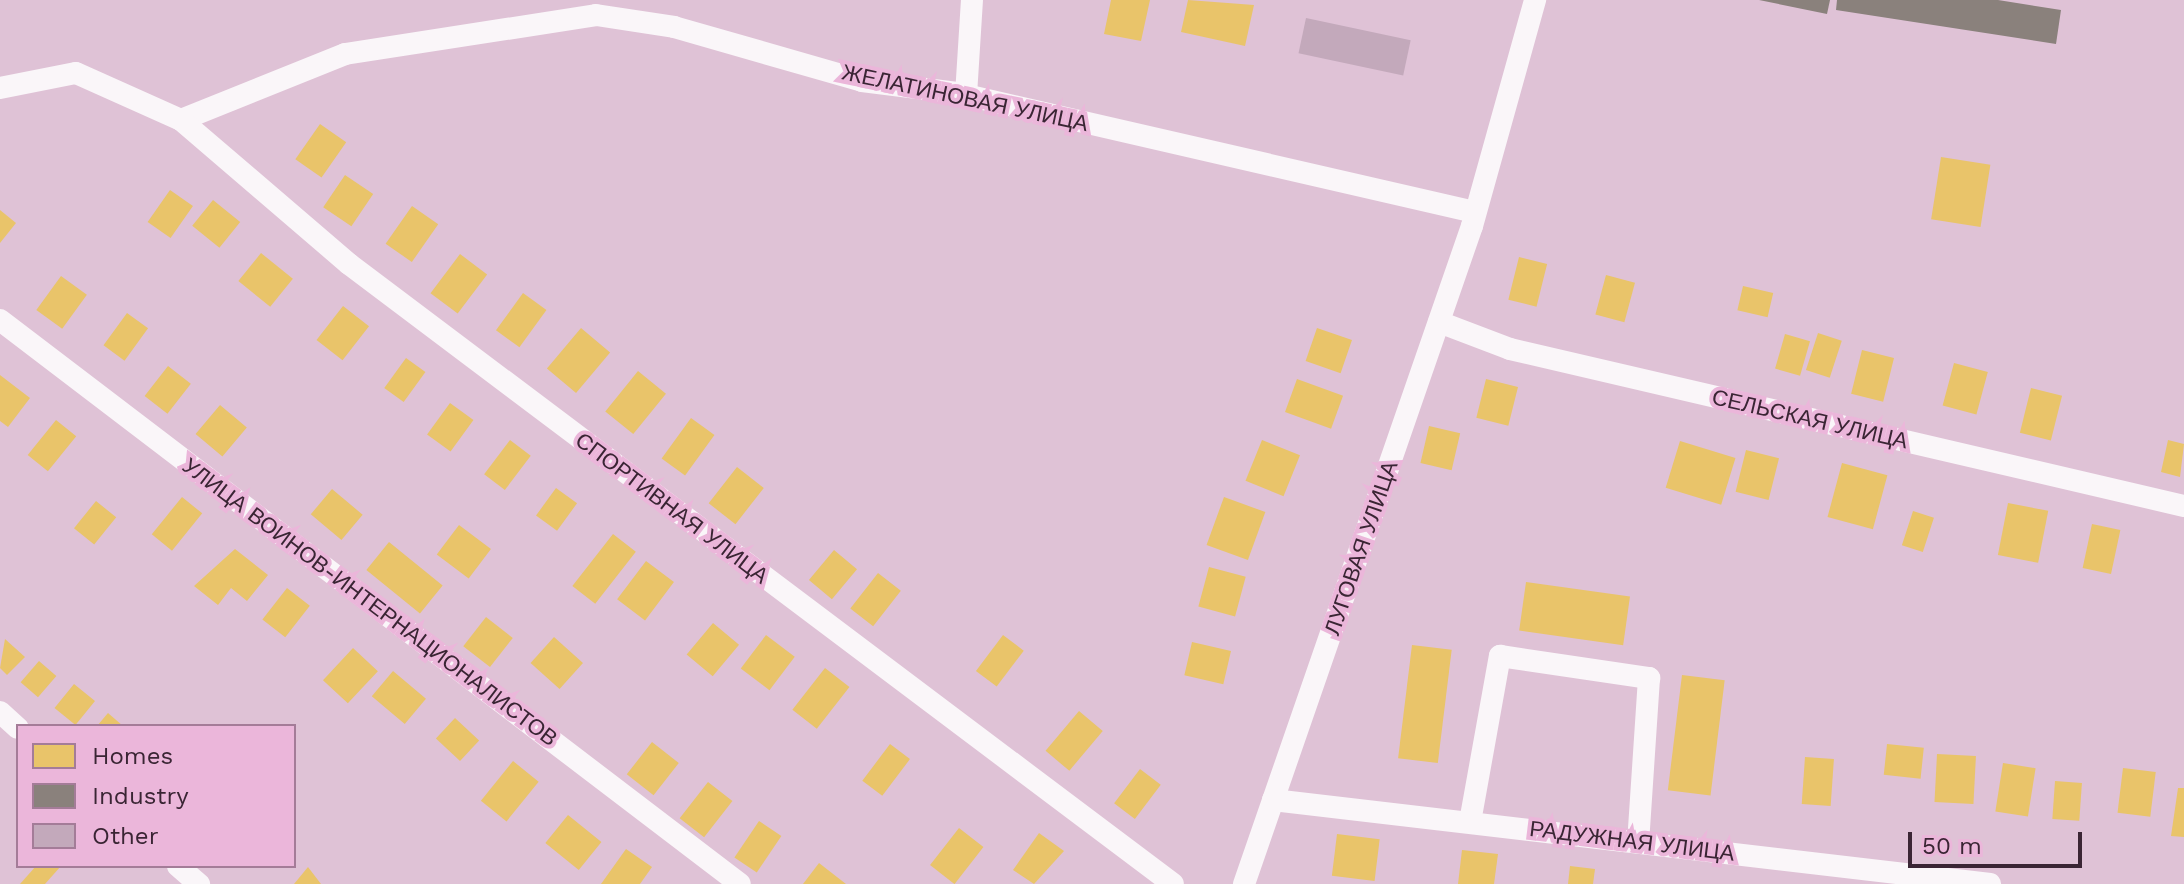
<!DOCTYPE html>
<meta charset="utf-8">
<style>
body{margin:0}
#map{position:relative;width:2184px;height:884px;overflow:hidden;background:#dfc2d6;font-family:"Work Sans",sans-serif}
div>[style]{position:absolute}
.homes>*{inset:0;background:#e9c46a;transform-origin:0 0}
.industry>*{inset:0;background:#8a817c}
.building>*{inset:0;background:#c3a9bb;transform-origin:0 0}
.minor>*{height:22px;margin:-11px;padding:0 11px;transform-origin:11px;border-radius:11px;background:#faf6f9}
span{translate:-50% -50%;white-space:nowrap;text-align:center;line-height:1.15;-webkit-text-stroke:8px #ebb6da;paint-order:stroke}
.street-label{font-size:22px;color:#3a2534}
.legend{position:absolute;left:16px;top:724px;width:280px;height:144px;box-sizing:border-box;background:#ebb6da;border:2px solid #a47c98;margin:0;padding:10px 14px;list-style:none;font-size:24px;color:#3a2534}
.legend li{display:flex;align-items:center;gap:16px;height:40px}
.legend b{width:40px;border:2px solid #a47c98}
.scale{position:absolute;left:1908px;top:832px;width:174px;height:36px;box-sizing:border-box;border:4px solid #3a2534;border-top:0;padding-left:10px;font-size:24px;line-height:28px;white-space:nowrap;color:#3a2534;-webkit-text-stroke:6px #ebb6da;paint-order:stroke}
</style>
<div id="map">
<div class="homes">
<i style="clip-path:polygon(1111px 0,1150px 0,1141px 41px,1104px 34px)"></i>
<i style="clip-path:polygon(1188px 0,1254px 5px,1245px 46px,1181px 32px)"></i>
<i style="left:320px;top:124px;width:32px;height:43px;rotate:35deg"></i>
<i style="left:1941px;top:157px;width:50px;height:63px;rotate:9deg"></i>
<i style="left:345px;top:175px;width:34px;height:39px;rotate:34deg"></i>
<i style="left:170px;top:190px;width:28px;height:39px;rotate:35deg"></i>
<i style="left:213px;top:200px;width:35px;height:33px;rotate:39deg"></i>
<i style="left:412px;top:206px;width:32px;height:46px;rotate:35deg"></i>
<i style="clip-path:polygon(0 210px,16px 223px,0 243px)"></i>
<i style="left:261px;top:253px;width:41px;height:36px;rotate:39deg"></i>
<i style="left:460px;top:254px;width:34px;height:49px;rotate:37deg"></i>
<i style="left:1519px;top:257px;width:29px;height:44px;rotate:14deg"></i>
<i style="left:1606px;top:275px;width:30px;height:41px;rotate:15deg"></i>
<i style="left:61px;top:276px;width:32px;height:42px;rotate:36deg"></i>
<i style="left:1743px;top:286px;width:31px;height:25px;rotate:13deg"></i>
<i style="left:523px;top:293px;width:29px;height:46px;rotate:36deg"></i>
<i style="left:343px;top:306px;width:33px;height:43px;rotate:38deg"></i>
<i style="left:127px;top:313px;width:26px;height:40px;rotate:36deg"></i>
<i style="left:581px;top:328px;width:38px;height:53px;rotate:40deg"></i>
<i style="left:1317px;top:328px;width:37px;height:35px;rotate:19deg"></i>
<i style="left:1818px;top:333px;width:25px;height:39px;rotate:18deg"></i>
<i style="left:1785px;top:334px;width:26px;height:36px;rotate:16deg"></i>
<i style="left:1862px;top:350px;width:33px;height:45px;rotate:14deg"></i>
<i style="left:406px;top:358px;width:24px;height:37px;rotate:36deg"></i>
<i style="left:1954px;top:363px;width:35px;height:44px;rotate:15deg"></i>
<i style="left:168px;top:366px;width:29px;height:38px;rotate:38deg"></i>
<i style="left:638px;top:371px;width:36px;height:52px;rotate:39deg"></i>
<i style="clip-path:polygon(0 375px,30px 398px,8px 427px,0 421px)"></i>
<i style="left:1297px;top:379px;width:49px;height:35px;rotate:20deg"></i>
<i style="left:1486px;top:379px;width:33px;height:40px;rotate:14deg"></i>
<i style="left:2031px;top:388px;width:32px;height:46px;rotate:14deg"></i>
<i style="left:450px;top:403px;width:29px;height:39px;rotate:36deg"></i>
<i style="left:220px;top:405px;width:35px;height:38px;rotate:40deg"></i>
<i style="left:691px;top:418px;width:29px;height:50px;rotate:36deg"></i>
<i style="left:56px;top:420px;width:26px;height:45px;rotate:39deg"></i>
<i style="left:1429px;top:426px;width:32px;height:38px;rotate:13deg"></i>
<i style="left:510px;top:440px;width:26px;height:43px;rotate:37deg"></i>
<i style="left:1262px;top:440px;width:41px;height:44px;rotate:22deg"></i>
<i style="clip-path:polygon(2168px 440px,2184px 444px,2180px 477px,2161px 472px)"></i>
<i style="left:1680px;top:441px;width:58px;height:49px;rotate:17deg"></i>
<i style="left:1746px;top:450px;width:34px;height:43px;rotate:14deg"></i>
<i style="left:1842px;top:463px;width:47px;height:56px;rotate:15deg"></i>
<i style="left:737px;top:467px;width:34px;height:46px;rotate:38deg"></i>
<i style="left:556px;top:488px;width:26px;height:34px;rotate:36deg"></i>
<i style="left:332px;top:489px;width:40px;height:33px;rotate:40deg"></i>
<i style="left:182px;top:497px;width:26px;height:48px;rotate:39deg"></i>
<i style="left:1224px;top:497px;width:44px;height:51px;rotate:20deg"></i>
<i style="left:96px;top:501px;width:26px;height:35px;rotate:39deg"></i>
<i style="left:2008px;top:503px;width:41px;height:53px;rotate:11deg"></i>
<i style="left:1913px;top:511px;width:22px;height:36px;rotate:18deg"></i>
<i style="left:2092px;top:524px;width:29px;height:45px;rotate:12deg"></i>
<i style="left:459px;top:525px;width:40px;height:37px;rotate:37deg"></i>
<i style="left:613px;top:534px;width:29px;height:66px;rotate:38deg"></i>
<i style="left:389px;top:542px;width:69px;height:36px;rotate:39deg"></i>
<i style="clip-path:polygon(235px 549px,268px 575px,247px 601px,231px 588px,218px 605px,194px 586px)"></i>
<i style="left:834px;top:550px;width:30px;height:39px;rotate:40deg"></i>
<i style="left:646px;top:561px;width:35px;height:48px;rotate:37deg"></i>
<i style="left:1209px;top:567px;width:38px;height:41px;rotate:15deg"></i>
<i style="left:878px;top:573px;width:29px;height:45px;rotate:38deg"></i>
<i style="left:1526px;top:582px;width:105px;height:49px;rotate:8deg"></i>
<i style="left:287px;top:588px;width:29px;height:40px;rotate:38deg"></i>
<i style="left:486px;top:617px;width:34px;height:37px;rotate:38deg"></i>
<i style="left:713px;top:623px;width:34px;height:41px;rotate:40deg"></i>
<i style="left:766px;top:635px;width:36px;height:42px;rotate:37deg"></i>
<i style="left:1003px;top:635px;width:26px;height:45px;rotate:37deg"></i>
<i style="left:554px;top:637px;width:39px;height:35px;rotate:42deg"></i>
<i style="clip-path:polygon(5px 639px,25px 657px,7px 675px,0 668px)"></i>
<i style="left:1192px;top:642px;width:40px;height:34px;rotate:13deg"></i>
<i style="left:1412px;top:645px;width:40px;height:114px;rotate:7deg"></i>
<i style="left:353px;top:648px;width:34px;height:44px;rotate:43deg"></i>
<i style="left:39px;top:661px;width:23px;height:28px;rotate:41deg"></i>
<i style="left:825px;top:668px;width:31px;height:53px;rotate:38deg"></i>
<i style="left:393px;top:671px;width:43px;height:33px;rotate:40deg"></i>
<i style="left:1682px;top:675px;width:43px;height:116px;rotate:7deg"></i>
<i style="left:74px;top:684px;width:27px;height:31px;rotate:39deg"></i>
<i style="left:1079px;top:711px;width:31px;height:52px;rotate:40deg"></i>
<i style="clip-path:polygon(108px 713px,123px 726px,97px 726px)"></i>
<i style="left:455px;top:718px;width:33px;height:28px;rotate:43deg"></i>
<i style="left:652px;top:742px;width:34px;height:41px;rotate:38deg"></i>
<i style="left:890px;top:744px;width:25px;height:46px;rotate:37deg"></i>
<i style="left:1887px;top:744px;width:37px;height:31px;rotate:6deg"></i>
<i style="left:1937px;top:754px;width:39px;height:48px;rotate:3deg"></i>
<i style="left:1805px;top:757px;width:29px;height:47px;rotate:4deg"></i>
<i style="left:513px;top:761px;width:33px;height:51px;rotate:39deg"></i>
<i style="left:2003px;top:763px;width:33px;height:49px;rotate:9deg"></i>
<i style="left:2123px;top:768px;width:33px;height:45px;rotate:7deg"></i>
<i style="left:1140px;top:769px;width:26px;height:43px;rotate:37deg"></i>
<i style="left:2055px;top:781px;width:27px;height:38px;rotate:4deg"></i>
<i style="left:708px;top:782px;width:31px;height:46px;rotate:38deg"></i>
<i style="clip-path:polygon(2178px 788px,2184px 788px,2184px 837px,2171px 836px)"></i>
<i style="left:568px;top:815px;width:43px;height:36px;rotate:39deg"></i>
<i style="left:759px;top:821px;width:27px;height:44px;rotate:34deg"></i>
<i style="left:959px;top:828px;width:31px;height:47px;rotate:38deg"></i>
<i style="clip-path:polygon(1039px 833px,1064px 851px,1034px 884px,1013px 870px)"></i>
<i style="left:1337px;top:834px;width:43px;height:42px;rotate:7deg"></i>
<i style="clip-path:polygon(626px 849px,652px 867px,640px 884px,601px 884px)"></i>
<i style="clip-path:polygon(1462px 850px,1498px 854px,1494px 884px,1458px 884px)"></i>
<i style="clip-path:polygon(819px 863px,846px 884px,803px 884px)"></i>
<i style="clip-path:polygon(36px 866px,61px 866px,45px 884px,20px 884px)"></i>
<i style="clip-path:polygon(1570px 866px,1595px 869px,1593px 884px,1568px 884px)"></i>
<i style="clip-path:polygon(308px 867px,321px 884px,294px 884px)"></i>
</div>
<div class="industry">
<i style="clip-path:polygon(1759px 0,1830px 0,1827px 14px)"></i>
<i style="clip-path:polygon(1837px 0,1998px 0,2061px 10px,2056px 44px,1836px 10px)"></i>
</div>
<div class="building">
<i style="left:1306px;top:18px;width:107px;height:36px;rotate:12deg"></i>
</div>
<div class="minor">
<i style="left:0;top:88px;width:77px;rotate:-11.2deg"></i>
<i style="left:76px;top:73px;width:115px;rotate:24.1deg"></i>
<i style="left:181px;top:120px;width:177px;rotate:-21.9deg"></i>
<i style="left:345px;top:54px;width:254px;rotate:-8.8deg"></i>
<i style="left:596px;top:15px;width:79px;rotate:8.7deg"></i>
<i style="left:674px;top:27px;width:196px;rotate:16deg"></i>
<i style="left:862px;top:81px;width:96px;rotate:7.2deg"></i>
<i style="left:957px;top:93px;width:531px;rotate:12.94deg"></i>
<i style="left:966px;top:95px;width:95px;rotate:-86.4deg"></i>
<i style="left:181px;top:120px;width:221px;rotate:40.6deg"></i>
<i style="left:349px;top:264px;width:1031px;rotate:36.96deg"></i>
<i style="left:0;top:320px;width:930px;rotate:37.31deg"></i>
<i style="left:1439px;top:322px;width:76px;rotate:20.8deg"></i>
<i style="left:1510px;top:349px;width:692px;rotate:13.11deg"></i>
<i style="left:0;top:712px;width:24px;rotate:42deg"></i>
<i style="left:1273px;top:800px;width:722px;rotate:6.68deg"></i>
<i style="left:1470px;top:822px;width:169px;rotate:-79.8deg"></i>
<i style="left:1500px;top:656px;width:151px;rotate:8.4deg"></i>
<i style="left:1649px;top:678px;width:164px;rotate:93.8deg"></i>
<i style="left:178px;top:866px;width:28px;rotate:41deg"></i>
<i style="left:1244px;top:884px;width:696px;rotate:-70.89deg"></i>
<i style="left:1472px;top:226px;width:235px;rotate:-74.4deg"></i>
</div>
<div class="street-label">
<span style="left:965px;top:98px;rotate:12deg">ЖЕЛАТИНОВАЯ УЛИЦА</span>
<span style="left:1810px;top:419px;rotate:13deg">СЕЛЬСКАЯ УЛИЦА</span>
<span style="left:672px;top:508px;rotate:37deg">СПОРТИВНАЯ УЛИЦА</span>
<span style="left:1361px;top:548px;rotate:-71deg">ЛУГОВАЯ УЛИЦА</span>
<span style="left:370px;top:602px;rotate:37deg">УЛИЦА ВОИНОВ-ИНТЕРНАЦИОНАЛИСТОВ</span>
<span style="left:1632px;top:841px;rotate:7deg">РАДУЖНАЯ УЛИЦА</span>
</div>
<ul class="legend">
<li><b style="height:22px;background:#e9c46a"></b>Homes</li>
<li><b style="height:22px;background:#8a817c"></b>Industry</li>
<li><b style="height:22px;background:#c3a9bb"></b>Other</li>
</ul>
<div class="scale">50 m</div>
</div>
